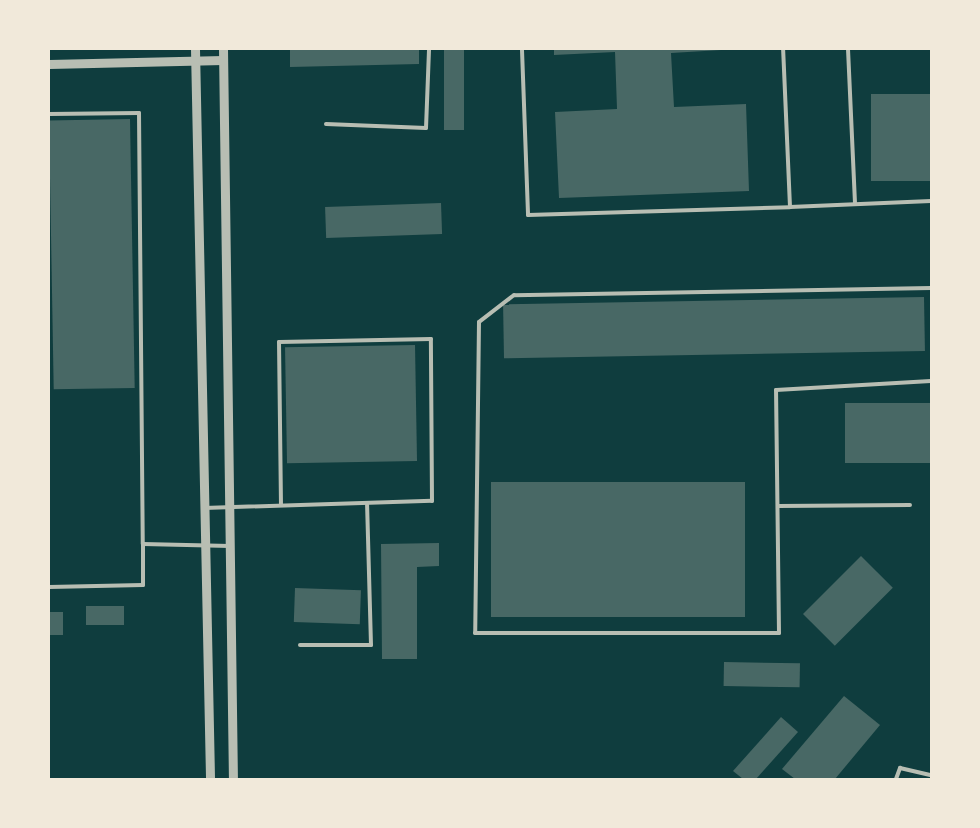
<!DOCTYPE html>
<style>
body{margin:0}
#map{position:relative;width:980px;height:828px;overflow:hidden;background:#0f3d3e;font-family:"Source Sans 3",sans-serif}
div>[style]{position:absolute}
.building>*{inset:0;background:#486865;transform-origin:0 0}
.service>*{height:4px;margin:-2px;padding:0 2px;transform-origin:2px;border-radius:2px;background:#b8beb3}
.tertiary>*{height:9px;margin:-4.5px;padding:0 4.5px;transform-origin:4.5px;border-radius:4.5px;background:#b8beb3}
span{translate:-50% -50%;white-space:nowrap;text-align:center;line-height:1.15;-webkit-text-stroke:5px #f1e9da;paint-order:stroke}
.frame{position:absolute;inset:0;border:50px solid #f1e9da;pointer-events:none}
</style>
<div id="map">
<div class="building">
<i style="clip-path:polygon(290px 49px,419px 49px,419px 64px,290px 67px)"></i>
<i style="left:444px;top:49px;width:20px;height:81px"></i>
<i style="clip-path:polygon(554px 49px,738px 49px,671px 53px,674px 107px,746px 104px,749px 191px,559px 198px,555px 112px,617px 109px,615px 52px,554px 55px)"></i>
<i style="left:931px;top:94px;width:87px;height:60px;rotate:90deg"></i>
<i style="left:130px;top:119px;width:269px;height:81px;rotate:89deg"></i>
<i style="left:441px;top:203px;width:31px;height:116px;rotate:88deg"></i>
<i style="left:924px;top:297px;width:54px;height:421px;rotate:89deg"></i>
<i style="left:415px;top:345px;width:116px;height:130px;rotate:89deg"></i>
<i style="left:931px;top:403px;width:60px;height:86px;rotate:90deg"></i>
<i style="left:745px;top:482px;width:135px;height:254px;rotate:90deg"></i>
<i style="clip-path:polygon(439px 543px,439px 566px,417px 567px,417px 659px,382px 659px,381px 544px)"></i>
<i style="left:861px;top:556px;width:45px;height:82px;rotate:45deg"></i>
<i style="left:295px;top:588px;width:66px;height:34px;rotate:2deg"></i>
<i style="left:124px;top:606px;width:19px;height:38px;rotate:90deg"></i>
<i style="left:49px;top:612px;width:14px;height:23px"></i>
<i style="left:724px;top:662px;width:76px;height:24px;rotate:1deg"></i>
<i style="clip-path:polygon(844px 696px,880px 725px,835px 779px,795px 779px,782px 769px)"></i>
<i style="clip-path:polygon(781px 717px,798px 732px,756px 779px,743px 779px,733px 771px)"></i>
</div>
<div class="service">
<i style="left:848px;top:49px;width:155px;rotate:87.4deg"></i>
<i style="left:522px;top:50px;width:165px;rotate:87.9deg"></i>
<i style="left:528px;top:215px;width:262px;rotate:-1.7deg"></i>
<i style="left:790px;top:207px;width:158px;rotate:-92.5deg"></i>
<i style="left:49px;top:114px;width:90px;rotate:-0.6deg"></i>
<i style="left:139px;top:113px;width:431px;rotate:89.5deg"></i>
<i style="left:326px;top:124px;width:100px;rotate:2.3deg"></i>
<i style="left:426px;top:128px;width:79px;rotate:-87.8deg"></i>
<i style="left:790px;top:207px;width:141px;rotate:-2.4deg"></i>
<i style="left:931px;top:288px;width:417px;rotate:179deg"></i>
<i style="left:514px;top:295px;width:44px;rotate:142.4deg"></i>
<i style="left:479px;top:322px;width:311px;rotate:90.7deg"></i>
<i style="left:475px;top:633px;width:304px"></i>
<i style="left:779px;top:633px;width:243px;rotate:-90.7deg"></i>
<i style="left:776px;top:390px;width:155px;rotate:-3.3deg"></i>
<i style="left:778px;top:506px;width:132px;rotate:-0.4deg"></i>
<i style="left:204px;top:508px;width:228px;rotate:-1.8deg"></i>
<i style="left:432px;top:501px;width:162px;rotate:-90.4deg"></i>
<i style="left:431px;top:339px;width:152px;rotate:178.9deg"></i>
<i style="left:279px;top:342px;width:163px;rotate:89.3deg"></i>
<i style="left:49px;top:587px;width:94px;rotate:-1.2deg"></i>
<i style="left:143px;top:585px;width:41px;rotate:-90deg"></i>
<i style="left:143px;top:544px;width:87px;rotate:1.3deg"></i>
<i style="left:300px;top:645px;width:71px"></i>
<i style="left:371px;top:645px;width:142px;rotate:-91.6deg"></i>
<i style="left:896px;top:779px;width:12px;rotate:-70deg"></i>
<i style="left:900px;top:768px;width:32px;rotate:13deg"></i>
</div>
<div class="tertiary">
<i style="left:195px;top:49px;width:730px;rotate:88.82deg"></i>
<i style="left:223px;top:49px;width:730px;rotate:89.22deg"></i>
<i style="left:49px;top:64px;width:174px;rotate:-1.3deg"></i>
</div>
<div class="frame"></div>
</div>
